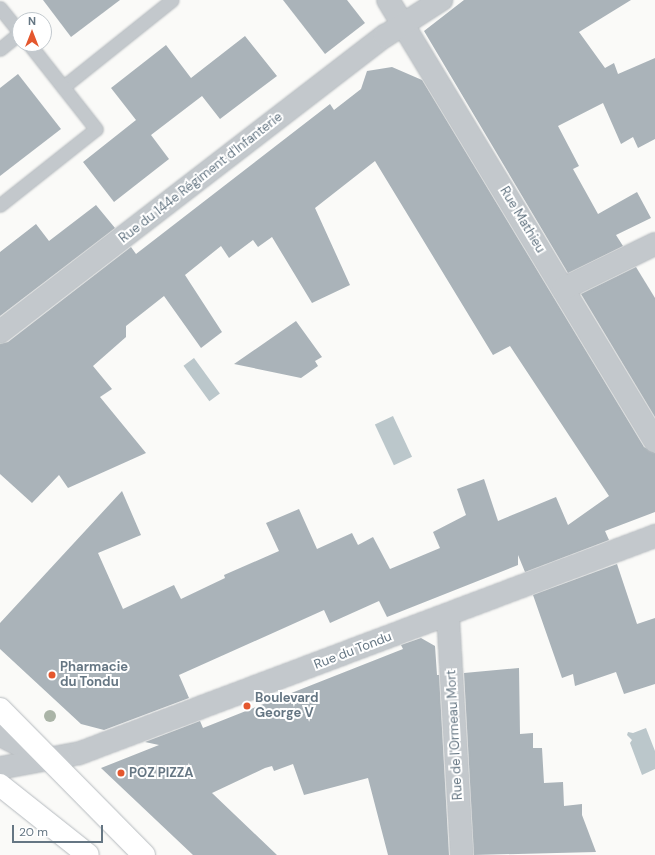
<!DOCTYPE html>
<meta charset="utf-8">
<style>
body{margin:0}
#map{position:relative;width:655px;height:855px;overflow:hidden;background:#fafaf8;font-family:"DM Sans",sans-serif}
div>[style]{position:absolute}
.water>*{inset:0;background:#bbc7cb;transform-origin:0 0}
.building>*{inset:0;background:#aab3b9}
.roads{filter:drop-shadow(0 0 1px #b5babe) drop-shadow(0 0 1px #b5babe)}
.service>*{height:13px;margin:-6.5px;padding:0 6.5px;transform-origin:6.5px;border-radius:6.5px;background:#c3c8cc}
.minor>*{height:22px;margin:-11px;padding:0 11px;transform-origin:11px;border-radius:11px;background:#c3c8cc}
.tertiary>*{height:22px;margin:-11px;padding:0 11px;transform-origin:11px;border-radius:11px;background:#c3c8cc}
.primary>*{height:22px;margin:-11px;padding:0 11px;transform-origin:11px;border-radius:11px;background:#fff}
.trees>*{width:12px;height:12px;margin:-6px;border-radius:50%;background:#aab4a7}
.dots>*{width:11px;height:11px;translate:-50% -50%;box-sizing:border-box;border:2px solid #fff;border-radius:50%}
span{translate:-50% -50%;white-space:nowrap;text-align:center;line-height:1.15;-webkit-text-stroke:4px #fff;paint-order:stroke}
.street-label{font-size:13px;color:#657683}
.poi-label{font-size:13px;color:#657683;font-weight:700}
.left{translate:0 -50%;text-align:left}
.north{position:absolute;left:12px;top:12px;width:40px;height:40px;box-sizing:border-box;background:#fff;border:1px solid #c1c8cd;border-radius:50%;rotate:0deg;font-size:11px;font-weight:700;line-height:16px;text-align:center;color:#657683}
.north::after{content:'';display:block;margin:auto;width:14px;height:18px;background:#e4572e;clip-path:polygon(50% 0,100% 100%,50% 72%,0 100%)}
.scale{position:absolute;left:12px;top:825px;width:91px;height:18px;box-sizing:border-box;border:2px solid #657683;border-top:0;padding-left:5px;font-size:12px;line-height:14px;white-space:nowrap;color:#657683;-webkit-text-stroke:3px #fff;paint-order:stroke}
</style>
<div id="map">
<div class="water">
<i style="left:194px;top:358px;width:44px;height:13px;rotate:54deg"></i>
<i style="left:393px;top:416px;width:45px;height:20px;rotate:65deg"></i>
<i style="clip-path:polygon(646px 728px,655px 751px,655px 769px,642px 775px,630px 743px,632px 740px,627px 735px,628px 732px,633px 733px)"></i>
</div>
<div class="building">
<i style="clip-path:polygon(43px 0,120px 0,71px 37px)"></i>
<i style="clip-path:polygon(283px 0,347px 0,365px 23px,325px 54px)"></i>
<i style="clip-path:polygon(464px 0,631px 0,579px 32px,605px 68px,614px 63px,618px 74px,655px 58px,655px 139px,638px 148px,633px 137px,621px 144px,603px 103px,558px 126px,579px 166px,573px 169px,598px 214px,637px 192px,651px 218px,616px 235px,623px 246px,568px 273px,424px 31px)"></i>
<i style="clip-path:polygon(245px 36px,277px 76px,220px 119px,202px 96px,151px 135px,169px 159px,114px 202px,83px 162px,136px 120px,111px 88px,166px 45px,191px 78px)"></i>
<i style="clip-path:polygon(392px 67px,422px 80px,644px 447px,655px 453px,655px 512px,605px 531px,609px 540px,525px 572px,518px 555px,518px 565px,387px 617px,379px 601px,330px 623px,324px 610px,179px 675px,189px 698px,104px 730px,81px 724px,0 649px,0 623px,122px 491px,141px 535px,98px 553px,123px 609px,174px 585px,181px 599px,225px 578px,224px 575px,279px 551px,266px 523px,299px 509px,317px 549px,352px 533px,358px 545px,373px 537px,390px 569px,440px 548px,433px 532px,466px 515px,457px 489px,484px 479px,498px 521px,556px 497px,568px 525px,609px 496px,510px 346px,493px 355px,375px 161px,315px 208px,350px 285px,312px 303px,272px 237px,258px 247px,253px 240px,229px 258px,221px 246px,185px 275px,222px 332px,201px 348px,164px 296px,126px 326px,126px 337px,93px 366px,112px 389px,100px 397px,146px 453px,68px 488px,59px 475px,32px 503px,0 474px,0 344px,8px 342px,131px 247px,136px 254px,330px 104px,334px 110px,361px 89px,367px 71px)"></i>
<i style="clip-path:polygon(18px 74px,61px 129px,0 176px,0 88px)"></i>
<i style="clip-path:polygon(96px 205px,115px 228px,0 316px,0 252px,36px 224px,49px 241px)"></i>
<i style="clip-path:polygon(636px 267px,655px 298px,655px 417px,581px 294px)"></i>
<i style="clip-path:polygon(296px 321px,322px 357px,315px 361px,318px 366px,301px 378px,234px 364px)"></i>
<i style="clip-path:polygon(617px 564px,637px 624px,655px 618px,655px 684px,624px 694px,616px 672px,575px 686px,573px 674px,562px 678px,533px 595px)"></i>
<i style="clip-path:polygon(421px 638px,435px 646px,437px 675px,439px 675px,449px 855px,388px 855px,368px 778px,304px 795px,293px 764px,274px 771px,272px 766px,265px 768px,212px 793px,277px 855px,193px 855px,101px 768px,159px 745px,145px 742px,200px 721px,203px 728px,403px 649px,401px 645px)"></i>
<i style="clip-path:polygon(519px 668px,520px 734px,533px 733px,533px 748px,542px 748px,544px 783px,563px 782px,564px 806px,582px 804px,582px 815px,596px 852px,474px 855px,464px 673px)"></i>
</div>
<div class="roads">
<div class="service">
<i style="left:0;top:8px;width:32px;rotate:51deg"></i>
<i style="left:0;top:49px;width:26px;rotate:-39deg"></i>
<i style="left:63px;top:87px;width:139px;rotate:-38.6deg"></i>
<i style="left:0;top:205px;width:122px;rotate:-38.4deg"></i>
<i style="left:96px;top:129px;width:108px;rotate:-128.2deg"></i>
</div>
<div class="minor">
<i style="left:388px;top:0;width:516px;rotate:58.81deg"></i>
<i style="left:563px;top:289px;width:102px;rotate:-26.1deg"></i>
<i style="left:0;top:332px;width:486px;rotate:-37.6deg"></i>
<i style="left:385px;top:36px;width:67px;rotate:-32.7deg"></i>
<i style="left:448px;top:615px;width:240px;rotate:86.7deg"></i>
<i style="left:0;top:735px;width:53px;rotate:27.1deg"></i>
</div>
<div class="tertiary">
<i style="left:0;top:768px;width:81px;rotate:-10.6deg"></i>
<i style="left:80px;top:753px;width:615px;rotate:-20.68deg"></i>
</div>
<div class="primary">
<i style="left:0;top:709px;width:205px;rotate:45.4deg"></i>
<i style="left:0;top:785px;width:112px;rotate:38.5deg"></i>
</div>
</div>
<div class="trees">
<i style="left:50px;top:716px"></i>
</div>
<div class="dots">
<i style="left:52px;top:675px;background:#e4572e"></i>
<i style="left:247px;top:706px;background:#e4572e"></i>
<i style="left:121px;top:773px;background:#e4572e"></i>
</div>
<div class="street-label">
<span style="left:201px;top:178px;rotate:-38deg">Rue du 144e Régiment d'Infanterie</span>
<span style="left:522px;top:220px;rotate:59deg">Rue Mathieu</span>
<span style="left:353px;top:651px;rotate:-21deg">Rue du Tondu</span>
<span style="left:455px;top:735px;rotate:-93deg">Rue de l'Ormeau Mort</span>
</div>
<div class="poi-label">
<span class="left" style="left:60px;top:675px">Pharmacie<br>du Tondu</span>
<span class="left" style="left:255px;top:706px">Boulevard<br>George V</span>
<span class="left" style="left:129px;top:773px">POZ PIZZA</span>
</div>
<div class="north">N</div>
<div class="scale">20 m</div>
</div>
